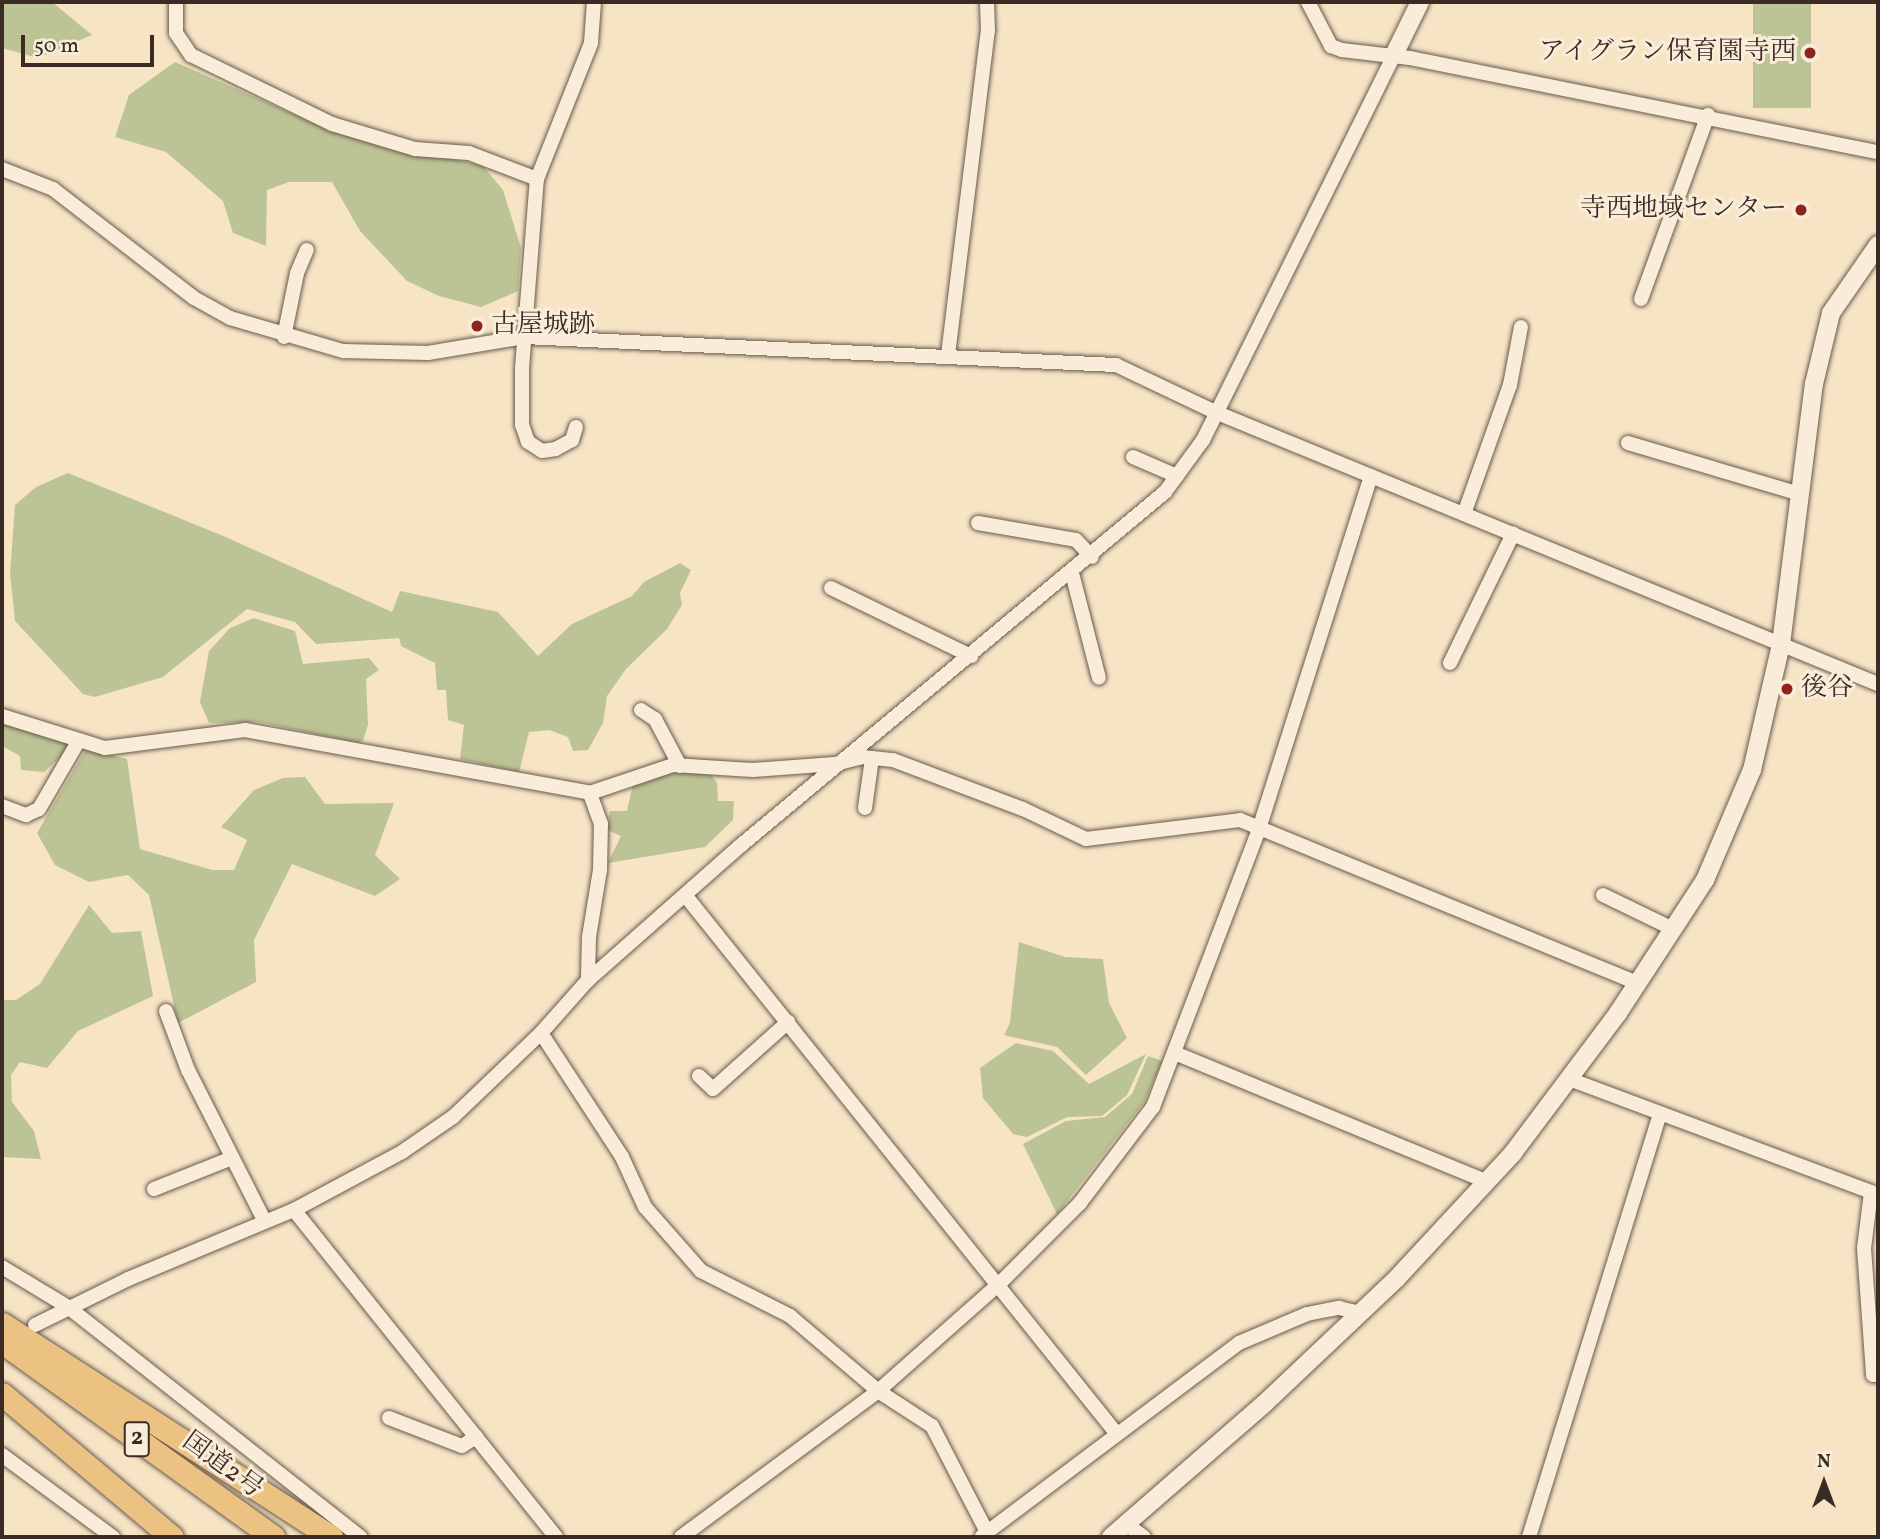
<!DOCTYPE html>
<meta charset="utf-8">
<style>
body{margin:0}
#map{position:relative;width:1880px;height:1539px;overflow:hidden;background:#f6e4c5;font-family:Vollkorn,"Noto Serif JP",serif}
div>[style]{position:absolute}
.green>*{inset:0;background:#bcc495;transform-origin:0 0}
.roads{filter:drop-shadow(0 0 2px #69594d) drop-shadow(0 0 2px #69594d)}
.minor>*{height:14px;margin:-7px;padding:0 7px;transform-origin:7px;border-radius:7px;background:#f9edd9}
.tertiary>*{height:18px;margin:-9px;padding:0 9px;transform-origin:9px;border-radius:9px;background:#f9edd9}
.trunk>*{height:23px;margin:-11.5px;padding:0 11.5px;transform-origin:11.5px;border-radius:11.5px;background:#ebc282}
.dots>*{width:19px;height:19px;translate:-50% -50%;box-sizing:border-box;border:4px solid #f9edd9;border-radius:50%}
span{translate:-50% -50%;white-space:nowrap;text-align:center;line-height:1.15;-webkit-text-stroke:6px #f9edd9;paint-order:stroke}
.shield-label span{padding:2px 5px;background:#f9edd9;border:2px solid;border-radius:5px;-webkit-text-stroke-width:0}
.shield-label{font-size:24px;color:#3a2b25;font-weight:700}
.poi-label{font-size:26px;color:#3a2b25}
.right{translate:-100% -50%;text-align:right}
.left{translate:0 -50%;text-align:left}
.street-label{font-size:26px;color:#3a2b25}
.frame{position:absolute;inset:0;border:4px solid #3a2b25;pointer-events:none}
.north{position:absolute;left:1789px;top:1448px;width:70px;height:70px;-webkit-text-stroke:5px #f9edd9;paint-order:stroke;rotate:0deg;font-size:19px;font-weight:700;line-height:28px;text-align:center;color:#3a2b25}
.north::after{content:'';display:block;margin:auto;width:24px;height:32px;background:#3a2b25;clip-path:polygon(50% 0,100% 100%,50% 72%,0 100%)}
.scale{position:absolute;left:21px;top:35px;width:133px;height:32px;box-sizing:border-box;border:4px solid #3a2b25;border-top:0;padding-left:9px;font-size:21px;line-height:24px;white-space:nowrap;color:#3a2b25;-webkit-text-stroke:5px #f9edd9;paint-order:stroke}
</style>
<div id="map">
<div class="green">
<i style="clip-path:polygon(2px 2px,52px 2px,92px 35px,38px 58px,2px 48px)"></i>
<i style="left:1753px;top:2px;width:58px;height:106px"></i>
<i style="clip-path:polygon(175px 62px,327px 129px,483px 166px,503px 190px,521px 248px,518px 291px,481px 307px,439px 296px,407px 281px,360px 231px,332px 182px,289px 182px,267px 190px,266px 246px,233px 233px,223px 201px,166px 152px,115px 137px,129px 95px)"></i>
<i style="clip-path:polygon(68px 473px,221px 535px,392px 612px,400px 591px,498px 612px,538px 656px,572px 624px,632px 596px,644px 582px,680px 563px,691px 570px,680px 593px,682px 605px,667px 629px,626px 669px,607px 696px,603px 723px,588px 750px,573px 751px,568px 737px,549px 730px,529px 732px,519px 772px,460px 759px,464px 725px,448px 720px,446px 690px,437px 690px,435px 663px,401px 646px,399px 638px,316px 644px,295px 622px,247px 609px,163px 677px,95px 697px,83px 694px,15px 621px,10px 574px,15px 505px,36px 487px)"></i>
<i style="clip-path:polygon(254px 618px,295px 631px,303px 664px,369px 658px,379px 670px,366px 679px,368px 725px,363px 740px,359px 743px,258px 722px,209px 723px,200px 702px,209px 651px,230px 628px)"></i>
<i style="clip-path:polygon(2px 720px,69px 745px,66px 752px,44px 772px,21px 770px,20px 756px,2px 746px)"></i>
<i style="clip-path:polygon(86px 749px,127px 759px,140px 849px,212px 870px,234px 870px,247px 840px,221px 827px,254px 790px,283px 778px,305px 777px,325px 804px,394px 803px,375px 855px,400px 879px,375px 896px,292px 864px,254px 940px,256px 982px,178px 1023px,149px 895px,128px 875px,89px 882px,55px 865px,37px 833px)"></i>
<i style="clip-path:polygon(672px 768px,708px 770px,717px 783px,718px 801px,734px 801px,733px 820px,705px 847px,608px 863px,621px 836px,607px 830px,610px 811px,627px 811px,633px 784px)"></i>
<i style="clip-path:polygon(89px 905px,112px 933px,141px 931px,153px 996px,78px 1031px,47px 1068px,20px 1062px,11px 1075px,12px 1102px,34px 1131px,41px 1159px,2px 1157px,2px 1000px,16px 1000px,40px 984px)"></i>
<i style="clip-path:polygon(1019px 942px,1065px 957px,1103px 959px,1109px 1003px,1127px 1038px,1086px 1075px,1057px 1047px,1004px 1035px,1010px 1023px)"></i>
<i style="clip-path:polygon(1016px 1043px,1053px 1051px,1089px 1084px,1146px 1054px,1127px 1095px,1102px 1116px,1067px 1117px,1027px 1137px,1013px 1134px,983px 1098px,980px 1068px)"></i>
<i style="clip-path:polygon(1148px 1056px,1162px 1061px,1145px 1101px,1057px 1214px,1023px 1144px,1066px 1121px,1105px 1117px,1132px 1094px)"></i>
</div>
<div class="roads">
<div class="minor">
<i style="left:176px;top:2px;width:31px;rotate:90deg"></i>
<i style="left:176px;top:33px;width:27px;rotate:56deg"></i>
<i style="left:191px;top:55px;width:157px;rotate:26.1deg"></i>
<i style="left:332px;top:124px;width:87px;rotate:16.8deg"></i>
<i style="left:415px;top:149px;width:54px;rotate:4.2deg"></i>
<i style="left:469px;top:153px;width:73px;rotate:20.9deg"></i>
<i style="left:1308px;top:2px;width:50px;rotate:62.4deg"></i>
<i style="left:1331px;top:46px;width:12px;rotate:20deg"></i>
<i style="left:1342px;top:50px;width:68px;rotate:6.7deg"></i>
<i style="left:1410px;top:58px;width:477px;rotate:11.4deg"></i>
<i style="left:2px;top:169px;width:55px;rotate:21.4deg"></i>
<i style="left:53px;top:189px;width:178px;rotate:37.7deg"></i>
<i style="left:194px;top:298px;width:41px;rotate:29.1deg"></i>
<i style="left:230px;top:318px;width:118px;rotate:16.3deg"></i>
<i style="left:343px;top:351px;width:85px;rotate:1.3deg"></i>
<i style="left:428px;top:353px;width:97px;rotate:-9.5deg"></i>
<i style="left:524px;top:337px;width:593px;rotate:2.71deg"></i>
<i style="left:1116px;top:365px;width:110px;rotate:25.4deg"></i>
<i style="left:1215px;top:412px;width:717px;rotate:22.31deg"></i>
<i style="left:1641px;top:299px;width:196px;rotate:-70deg"></i>
<i style="left:284px;top:337px;width:65px;rotate:-78.5deg"></i>
<i style="left:297px;top:273px;width:25px;rotate:-67deg"></i>
<i style="left:948px;top:355px;width:326px;rotate:-83deg"></i>
<i style="left:988px;top:31px;width:29px;rotate:-92deg"></i>
<i style="left:576px;top:427px;width:14px;rotate:107deg"></i>
<i style="left:572px;top:440px;width:18px;rotate:151deg"></i>
<i style="left:556px;top:449px;width:14px;rotate:172deg"></i>
<i style="left:542px;top:451px;width:17px;rotate:-147deg"></i>
<i style="left:528px;top:442px;width:18px;rotate:-109deg"></i>
<i style="left:522px;top:425px;width:57px;rotate:-90deg"></i>
<i style="left:522px;top:368px;width:190px;rotate:-85.5deg"></i>
<i style="left:537px;top:179px;width:146px;rotate:-68.3deg"></i>
<i style="left:591px;top:43px;width:41px;rotate:-85.8deg"></i>
<i style="left:1628px;top:443px;width:179px;rotate:16.5deg"></i>
<i style="left:1133px;top:457px;width:48px;rotate:23.4deg"></i>
<i style="left:1464px;top:514px;width:137px;rotate:-70.4deg"></i>
<i style="left:1510px;top:385px;width:59px;rotate:-79.3deg"></i>
<i style="left:978px;top:523px;width:99px;rotate:9.8deg"></i>
<i style="left:1076px;top:540px;width:23px;rotate:47deg"></i>
<i style="left:1072px;top:573px;width:108px;rotate:75.6deg"></i>
<i style="left:831px;top:588px;width:156px;rotate:25.9deg"></i>
<i style="left:1450px;top:663px;width:144px;rotate:-64deg"></i>
<i style="left:641px;top:710px;width:17px;rotate:33deg"></i>
<i style="left:655px;top:719px;width:53px;rotate:62deg"></i>
<i style="left:2px;top:716px;width:108px;rotate:17.3deg"></i>
<i style="left:105px;top:748px;width:141px;rotate:-7.3deg"></i>
<i style="left:245px;top:730px;width:351px;rotate:10.3deg"></i>
<i style="left:590px;top:793px;width:88px;rotate:-18.6deg"></i>
<i style="left:673px;top:765px;width:80px;rotate:3.6deg"></i>
<i style="left:753px;top:770px;width:82px;rotate:-4.2deg"></i>
<i style="left:835px;top:764px;width:29px;rotate:-14deg"></i>
<i style="left:863px;top:757px;width:30px;rotate:6deg"></i>
<i style="left:893px;top:760px;width:139px;rotate:20.7deg"></i>
<i style="left:1023px;top:809px;width:70px;rotate:25.5deg"></i>
<i style="left:1086px;top:839px;width:155px;rotate:-7deg"></i>
<i style="left:1240px;top:820px;width:430px;rotate:22.3deg"></i>
<i style="left:2px;top:806px;width:26px;rotate:21deg"></i>
<i style="left:26px;top:815px;width:14px;rotate:-25deg"></i>
<i style="left:39px;top:809px;width:78px;rotate:-59.8deg"></i>
<i style="left:865px;top:808px;width:50px;rotate:-82deg"></i>
<i style="left:685px;top:895px;width:689px;rotate:51.3deg"></i>
<i style="left:1603px;top:895px;width:78px;rotate:25.9deg"></i>
<i style="left:588px;top:980px;width:43px;rotate:-88.7deg"></i>
<i style="left:589px;top:937px;width:68px;rotate:-80.7deg"></i>
<i style="left:600px;top:870px;width:46px;rotate:-88.8deg"></i>
<i style="left:601px;top:824px;width:33px;rotate:-110deg"></i>
<i style="left:166px;top:1011px;width:63px;rotate:69.6deg"></i>
<i style="left:188px;top:1070px;width:168px;rotate:63.1deg"></i>
<i style="left:541px;top:1033px;width:148px;rotate:56.8deg"></i>
<i style="left:622px;top:1157px;width:55px;rotate:65.3deg"></i>
<i style="left:645px;top:1207px;width:85px;rotate:48.8deg"></i>
<i style="left:701px;top:1271px;width:100px;rotate:26.8deg"></i>
<i style="left:790px;top:1316px;width:116px;rotate:40.4deg"></i>
<i style="left:878px;top:1391px;width:64px;rotate:32.9deg"></i>
<i style="left:932px;top:1426px;width:119px;rotate:62.6deg"></i>
<i style="left:1177px;top:1054px;width:335px;rotate:22.4deg"></i>
<i style="left:699px;top:1076px;width:19px;rotate:43deg"></i>
<i style="left:713px;top:1089px;width:101px;rotate:-41.8deg"></i>
<i style="left:1569px;top:1079px;width:322px;rotate:20.5deg"></i>
<i style="left:1871px;top:1192px;width:56px;rotate:97.1deg"></i>
<i style="left:1864px;top:1248px;width:127px;rotate:85.9deg"></i>
<i style="left:1873px;top:1375px;width:5px"></i>
<i style="left:154px;top:1189px;width:84px;rotate:-21.7deg"></i>
<i style="left:294px;top:1210px;width:419px;rotate:51.3deg"></i>
<i style="left:2px;top:1267px;width:77px;rotate:31.2deg"></i>
<i style="left:68px;top:1307px;width:372px;rotate:38.2deg"></i>
<i style="left:35px;top:1325px;width:104px;rotate:-26.3deg"></i>
<i style="left:128px;top:1279px;width:180px;rotate:-22.6deg"></i>
<i style="left:294px;top:1210px;width:123px;rotate:-28.2deg"></i>
<i style="left:402px;top:1152px;width:62px;rotate:-34.5deg"></i>
<i style="left:453px;top:1117px;width:122px;rotate:-43.7deg"></i>
<i style="left:541px;top:1033px;width:71px;rotate:-48.4deg"></i>
<i style="left:588px;top:980px;width:203px;rotate:-41.4deg"></i>
<i style="left:740px;top:846px;width:553px;rotate:-39.79deg"></i>
<i style="left:1165px;top:492px;width:64px;rotate:-53.8deg"></i>
<i style="left:1203px;top:440px;width:430px;rotate:-63.6deg"></i>
<i style="left:389px;top:1418px;width:78px;rotate:21deg"></i>
<i style="left:462px;top:1446px;width:17px;rotate:-33deg"></i>
<i style="left:2px;top:1455px;width:138px;rotate:36.5deg"></i>
<i style="left:1126px;top:1524px;width:22px;rotate:36deg"></i>
<i style="left:982px;top:1536px;width:321px;rotate:-36.9deg"></i>
<i style="left:1239px;top:1343px;width:74px;rotate:-23.1deg"></i>
<i style="left:1307px;top:1314px;width:33px;rotate:-11deg"></i>
<i style="left:1339px;top:1308px;width:22px;rotate:13deg"></i>
<i style="left:681px;top:1537px;width:245px;rotate:-36.5deg"></i>
<i style="left:878px;top:1391px;width:162px;rotate:-41.5deg"></i>
<i style="left:999px;top:1284px;width:115px;rotate:-45deg"></i>
<i style="left:1080px;top:1203px;width:121px;rotate:-52.8deg"></i>
<i style="left:1153px;top:1107px;width:298px;rotate:-69.1deg"></i>
<i style="left:1259px;top:829px;width:370px;rotate:-72.4deg"></i>
<i style="left:1529px;top:1537px;width:441px;rotate:-72.8deg"></i>
</div>
<div class="tertiary">
<i style="left:1394px;top:55px;width:59px;rotate:-63.9deg"></i>
<i style="left:1111px;top:1537px;width:204px;rotate:-41deg"></i>
<i style="left:1265px;top:1403px;width:182px;rotate:-43.4deg"></i>
<i style="left:1397px;top:1278px;width:171px;rotate:-47.1deg"></i>
<i style="left:1513px;top:1153px;width:175px;rotate:-53.1deg"></i>
<i style="left:1618px;top:1013px;width:159px;rotate:-56.8deg"></i>
<i style="left:1705px;top:880px;width:120px;rotate:-66.9deg"></i>
<i style="left:1752px;top:770px;width:129px;rotate:-77deg"></i>
<i style="left:1781px;top:644px;width:262px;rotate:-82.8deg"></i>
<i style="left:1814px;top:384px;width:73px;rotate:-76.5deg"></i>
<i style="left:1831px;top:313px;width:83px;rotate:-55.3deg"></i>
</div>
<div class="trunk">
<i style="left:2px;top:1324px;width:392px;rotate:32.9deg"></i>
<i style="left:2px;top:1342px;width:334px;rotate:35.7deg"></i>
<i style="left:2px;top:1394px;width:222px;rotate:40.1deg"></i>
</div>
</div>
<div class="dots">
<i style="left:1810px;top:53px;background:#8f2418"></i>
<i style="left:1801px;top:210px;background:#8f2418"></i>
<i style="left:477px;top:326px;background:#8f2418"></i>
<i style="left:1787px;top:689px;background:#8f2418"></i>
</div>
<div class="shield-label">
<span style="left:137px;top:1439px">2</span>
</div>
<div class="poi-label">
<span class="right" style="left:1796px;top:53px">アイグラン保育園寺西</span>
<span class="right" style="left:1787px;top:210px">寺西地域センター</span>
<span class="left" style="left:491px;top:326px">古屋城跡</span>
<span class="left" style="left:1801px;top:689px">後谷</span>
</div>
<div class="street-label">
<span style="left:222px;top:1466px;rotate:36deg">国道2号</span>
</div>
<div class="frame"></div>
<div class="north">N</div>
<div class="scale">50 m</div>
</div>
